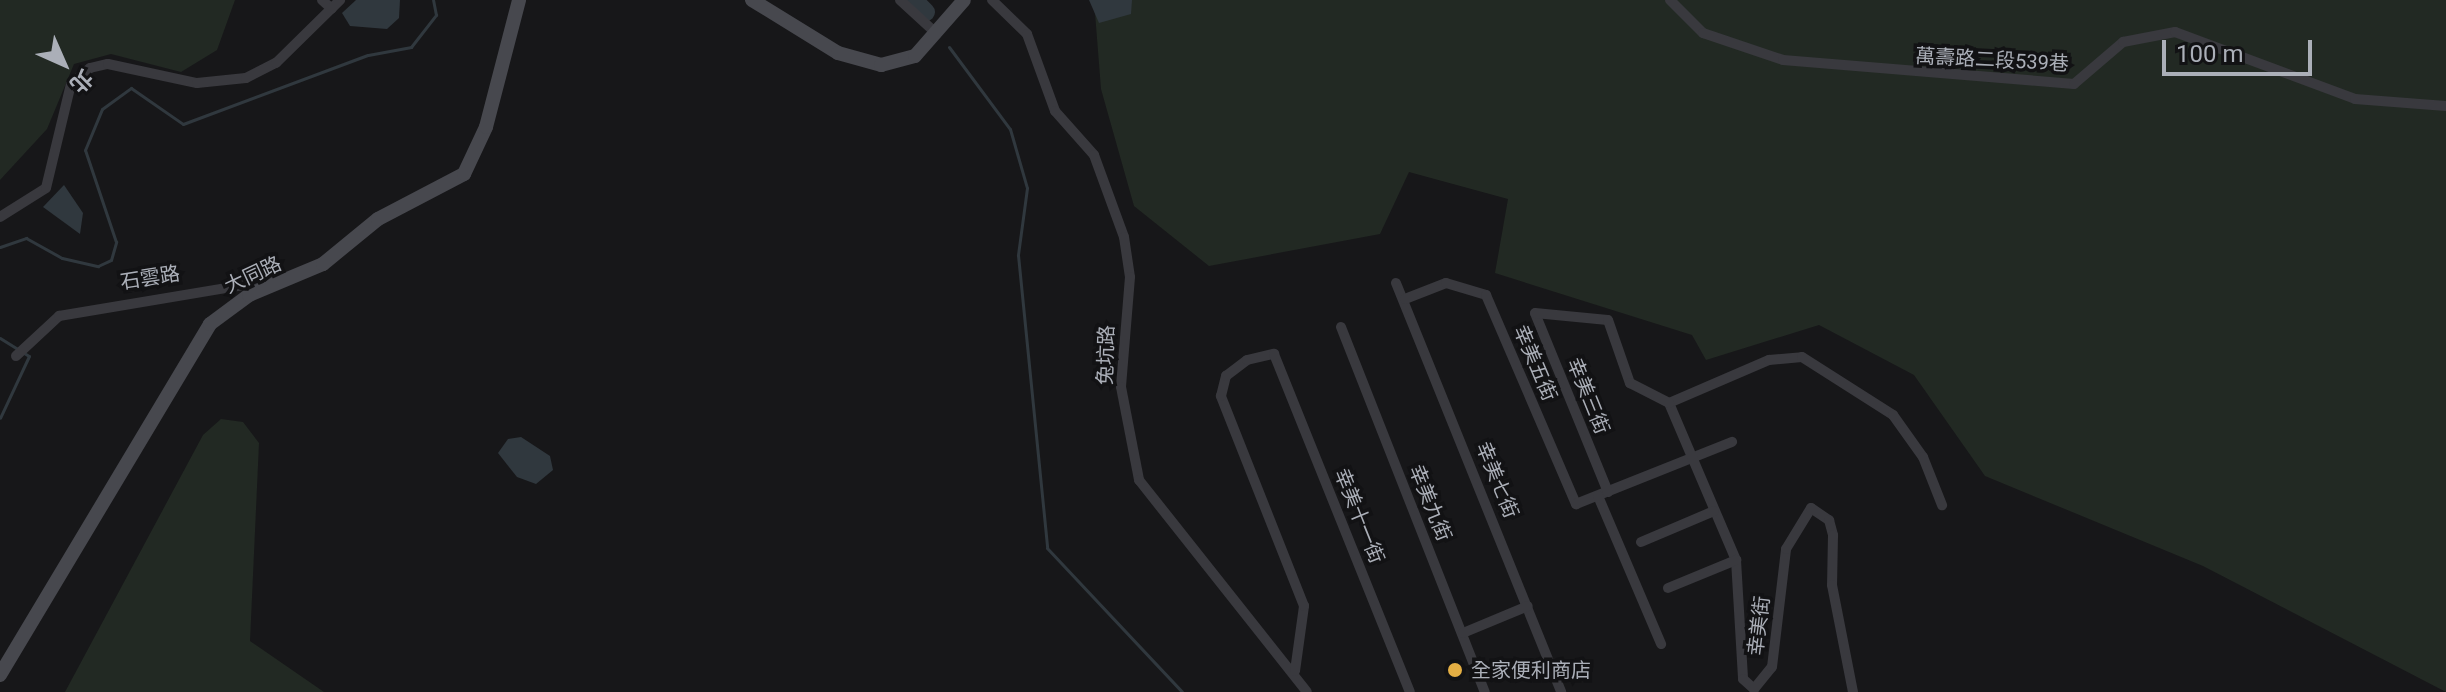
<!DOCTYPE html>
<meta charset="utf-8">
<style>
body{margin:0}
#map{position:relative;width:2446px;height:692px;overflow:hidden;background:#171719;font-family:Roboto,"Noto Sans TC",sans-serif}
div>[style]{position:absolute}
.green>*{inset:0;background:#222923}
.water>*{inset:0;background:#30383e}
.stream>*{height:3px;margin:-1.5px;padding:0 1.5px;transform-origin:1.5px;border-radius:1.5px;background:#30383e}
.river>*{height:18px;margin:-9px;padding:0 9px;transform-origin:9px;border-radius:9px;background:#30383e}
.street>*{height:10px;margin:-5px;padding:0 5px;transform-origin:5px;border-radius:5px;background:#39393e}
.secondary>*{height:14px;margin:-7px;padding:0 7px;transform-origin:7px;border-radius:7px;background:#47484e}
.dots>*{width:22px;height:22px;translate:-50% -50%;box-sizing:border-box;border:4px solid #121214;border-radius:50%}
span{translate:-50% -50%;white-space:nowrap;text-align:center;line-height:1.15;-webkit-text-stroke:7px #121214;paint-order:stroke}
.street-label{font-size:20px;color:#abafb8}
.poi-label{font-size:20px;color:#abafb8}
.left{translate:0 -50%;text-align:left}
.north{position:absolute;left:24px;top:24px;width:80px;height:80px;-webkit-text-stroke:6px #121214;paint-order:stroke;rotate:135deg;font-size:22px;font-weight:700;line-height:32px;text-align:center;color:#abafb8}
.north::after{content:'';display:block;margin:auto;width:28px;height:36px;background:#abafb8;clip-path:polygon(50% 0,100% 100%,50% 72%,0 100%)}
.scale{position:absolute;left:2162px;top:40px;width:150px;height:36px;box-sizing:border-box;border:4px solid #abafb8;border-top:0;padding-left:10px;font-size:24px;line-height:28px;white-space:nowrap;color:#abafb8;-webkit-text-stroke:6px #121214;paint-order:stroke}
</style>
<div id="map">
<div class="green">
<i style="clip-path:polygon(0 0,235px 0,217px 50px,181px 72px,111px 54px,74px 64px,47px 129px,0 180px)"></i>
<i style="clip-path:polygon(1094px 0,2446px 0,2446px 692px,2203px 566px,1985px 476px,1914px 375px,1819px 325px,1706px 360px,1692px 335px,1495px 273px,1508px 199px,1409px 172px,1380px 234px,1209px 266px,1134px 206px,1101px 89px)"></i>
<i style="clip-path:polygon(221px 419px,243px 422px,259px 443px,250px 641px,324px 692px,65px 692px,203px 435px)"></i>
</div>
<div class="water">
<i style="clip-path:polygon(356px 0,400px 0,399px 18px,387px 29px,350px 26px,342px 13px)"></i>
<i style="clip-path:polygon(1089px 0,1132px 0,1131px 14px,1099px 23px)"></i>
<i style="clip-path:polygon(64px 185px,83px 213px,80px 234px,43px 207px)"></i>
<i style="clip-path:polygon(521px 437px,550px 456px,553px 470px,536px 484px,517px 477px,498px 453px,508px 439px)"></i>
</div>
<div class="stream">
<i style="left:949px;top:47px;width:102px;rotate:53.4deg"></i>
<i style="left:1010px;top:129px;width:61px;rotate:73.9deg"></i>
<i style="left:1027px;top:188px;width:68px;rotate:97.7deg"></i>
<i style="left:1018px;top:255px;width:294px;rotate:84.3deg"></i>
<i style="left:1047px;top:548px;width:197px;rotate:46.8deg"></i>
<i style="left:0;top:247px;width:28px;rotate:-19deg"></i>
<i style="left:26px;top:238px;width:41px;rotate:29.1deg"></i>
<i style="left:62px;top:258px;width:37px;rotate:13deg"></i>
<i style="left:98px;top:266px;width:14px;rotate:-25deg"></i>
<i style="left:111px;top:260px;width:19px;rotate:-74deg"></i>
<i style="left:116px;top:242px;width:97px;rotate:-108.6deg"></i>
<i style="left:85px;top:150px;width:44px;rotate:-67.5deg"></i>
<i style="left:102px;top:109px;width:36px;rotate:-36deg"></i>
<i style="left:131px;top:88px;width:63px;rotate:34.7deg"></i>
<i style="left:183px;top:124px;width:197px;rotate:-20.5deg"></i>
<i style="left:368px;top:55px;width:44px;rotate:-10.5deg"></i>
<i style="left:411px;top:47px;width:41px;rotate:-52deg"></i>
<i style="left:436px;top:15px;width:15px;rotate:-101deg"></i>
<i style="left:0;top:338px;width:34px;rotate:32deg"></i>
<i style="left:29px;top:356px;width:68px;rotate:115.1deg"></i>
</div>
<div class="river">
<i style="left:914px;top:0;width:17px;rotate:45deg"></i>
</div>
<div class="street">
<i style="left:322px;top:0;width:13px;rotate:42deg"></i>
<i style="left:900px;top:0;width:50px;rotate:42.6deg"></i>
<i style="left:992px;top:0;width:49px;rotate:44.2deg"></i>
<i style="left:1027px;top:34px;width:82px;rotate:70deg"></i>
<i style="left:1055px;top:111px;width:59px;rotate:48.4deg"></i>
<i style="left:1094px;top:155px;width:87px;rotate:69.9deg"></i>
<i style="left:1124px;top:237px;width:40px;rotate:81.5deg"></i>
<i style="left:1130px;top:277px;width:110px;rotate:94.7deg"></i>
<i style="left:1121px;top:387px;width:95px;rotate:79deg"></i>
<i style="left:1139px;top:480px;width:270px;rotate:51.6deg"></i>
<i style="left:1670px;top:0;width:47px;rotate:45deg"></i>
<i style="left:1703px;top:33px;width:84px;rotate:18.6deg"></i>
<i style="left:1783px;top:60px;width:292px;rotate:4.7deg"></i>
<i style="left:2074px;top:84px;width:65px;rotate:-40.6deg"></i>
<i style="left:2123px;top:42px;width:53px;rotate:-10.9deg"></i>
<i style="left:2175px;top:32px;width:192px;rotate:20.4deg"></i>
<i style="left:2355px;top:99px;width:91px;rotate:4.4deg"></i>
<i style="left:0;top:217px;width:54px;rotate:-32.2deg"></i>
<i style="left:46px;top:188px;width:107px;rotate:-76.5deg"></i>
<i style="left:71px;top:84px;width:25px;rotate:-40deg"></i>
<i style="left:90px;top:68px;width:18px;rotate:-13deg"></i>
<i style="left:108px;top:64px;width:91px;rotate:12.1deg"></i>
<i style="left:197px;top:83px;width:49px;rotate:-5.8deg"></i>
<i style="left:246px;top:78px;width:34px;rotate:-27deg"></i>
<i style="left:276px;top:63px;width:90px;rotate:-44.5deg"></i>
<i style="left:1396px;top:283px;width:441px;rotate:68deg"></i>
<i style="left:1405px;top:299px;width:44px;rotate:-21.3deg"></i>
<i style="left:1446px;top:283px;width:42px;rotate:16.7deg"></i>
<i style="left:1486px;top:295px;width:228px;rotate:66.7deg"></i>
<i style="left:1576px;top:504px;width:168px;rotate:-21.7deg"></i>
<i style="left:1341px;top:327px;width:392px;rotate:68.5deg"></i>
<i style="left:16px;top:356px;width:59px;rotate:-42.9deg"></i>
<i style="left:59px;top:316px;width:225px;rotate:-9.5deg"></i>
<i style="left:1669px;top:403px;width:171px;rotate:66.9deg"></i>
<i style="left:1736px;top:560px;width:119px;rotate:86.6deg"></i>
<i style="left:1743px;top:679px;width:15px;rotate:42deg"></i>
<i style="left:1754px;top:689px;width:28px;rotate:-51deg"></i>
<i style="left:1772px;top:667px;width:119px;rotate:-83.2deg"></i>
<i style="left:1786px;top:549px;width:48px;rotate:-58.6deg"></i>
<i style="left:1811px;top:508px;width:22px;rotate:34deg"></i>
<i style="left:1829px;top:520px;width:16px;rotate:75deg"></i>
<i style="left:1833px;top:535px;width:50px;rotate:91.1deg"></i>
<i style="left:1832px;top:585px;width:109px;rotate:78.9deg"></i>
<i style="left:1669px;top:403px;width:109px;rotate:-23.3deg"></i>
<i style="left:1769px;top:360px;width:33px;rotate:-5deg"></i>
<i style="left:1802px;top:357px;width:108px;rotate:32.5deg"></i>
<i style="left:1893px;top:415px;width:52px;rotate:54.5deg"></i>
<i style="left:1923px;top:457px;width:52px;rotate:68.4deg"></i>
<i style="left:1608px;top:492px;width:193px;rotate:-112.2deg"></i>
<i style="left:1535px;top:313px;width:73px;rotate:5.5deg"></i>
<i style="left:1608px;top:320px;width:67px;rotate:70.8deg"></i>
<i style="left:1630px;top:383px;width:44px;rotate:27.1deg"></i>
<i style="left:1598px;top:496px;width:161px;rotate:66.9deg"></i>
<i style="left:1641px;top:542px;width:79px;rotate:-23deg"></i>
<i style="left:1668px;top:588px;width:74px;rotate:-22.4deg"></i>
<i style="left:1463px;top:633px;width:70px;rotate:-22.6deg"></i>
<i style="left:1295px;top:671px;width:66px;rotate:-82.1deg"></i>
<i style="left:1304px;top:606px;width:226px;rotate:-111.6deg"></i>
<i style="left:1221px;top:396px;width:21px;rotate:-76deg"></i>
<i style="left:1226px;top:376px;width:26px;rotate:-37deg"></i>
<i style="left:1247px;top:360px;width:28px;rotate:-13deg"></i>
<i style="left:1274px;top:354px;width:364px;rotate:68.1deg"></i>
</div>
<div class="secondary">
<i style="left:752px;top:0;width:101px;rotate:31.6deg"></i>
<i style="left:838px;top:53px;width:45px;rotate:15.6deg"></i>
<i style="left:881px;top:65px;width:35px;rotate:-15deg"></i>
<i style="left:915px;top:56px;width:74px;rotate:-48.8deg"></i>
<i style="left:0;top:675px;width:409px;rotate:-59.1deg"></i>
<i style="left:210px;top:324px;width:49px;rotate:-36.6deg"></i>
<i style="left:249px;top:295px;width:80px;rotate:-22.7deg"></i>
<i style="left:323px;top:264px;width:71px;rotate:-39.3deg"></i>
<i style="left:378px;top:219px;width:97px;rotate:-27.6deg"></i>
<i style="left:464px;top:174px;width:52px;rotate:-64.9deg"></i>
<i style="left:486px;top:127px;width:131px;rotate:-75.4deg"></i>
</div>
<div class="dots">
<i style="left:1455px;top:670px;background:#e4af44"></i>
</div>
<div class="street-label">
<span style="left:1992px;top:60px;rotate:3deg">萬壽路二段539巷</span>
<span style="left:253px;top:275px;rotate:-25deg">大同路</span>
<span style="left:150px;top:278px;rotate:-9deg">石雲路</span>
<span style="left:1106px;top:355px;rotate:-88deg">兔坑路</span>
<span style="left:1535px;top:363px;rotate:67deg">幸美五街</span>
<span style="left:1588px;top:396px;rotate:68deg">幸美三街</span>
<span style="left:1497px;top:480px;rotate:68deg">幸美七街</span>
<span style="left:1430px;top:503px;rotate:68deg">幸美九街</span>
<span style="left:1359px;top:516px;rotate:68deg">幸美十一街</span>
<span style="left:1759px;top:626px;rotate:-83deg">幸美街</span>
</div>
<div class="poi-label">
<span class="left" style="left:1471px;top:670px">全家便利商店</span>
</div>
<div class="north">北</div>
<div class="scale">100 m</div>
</div>
